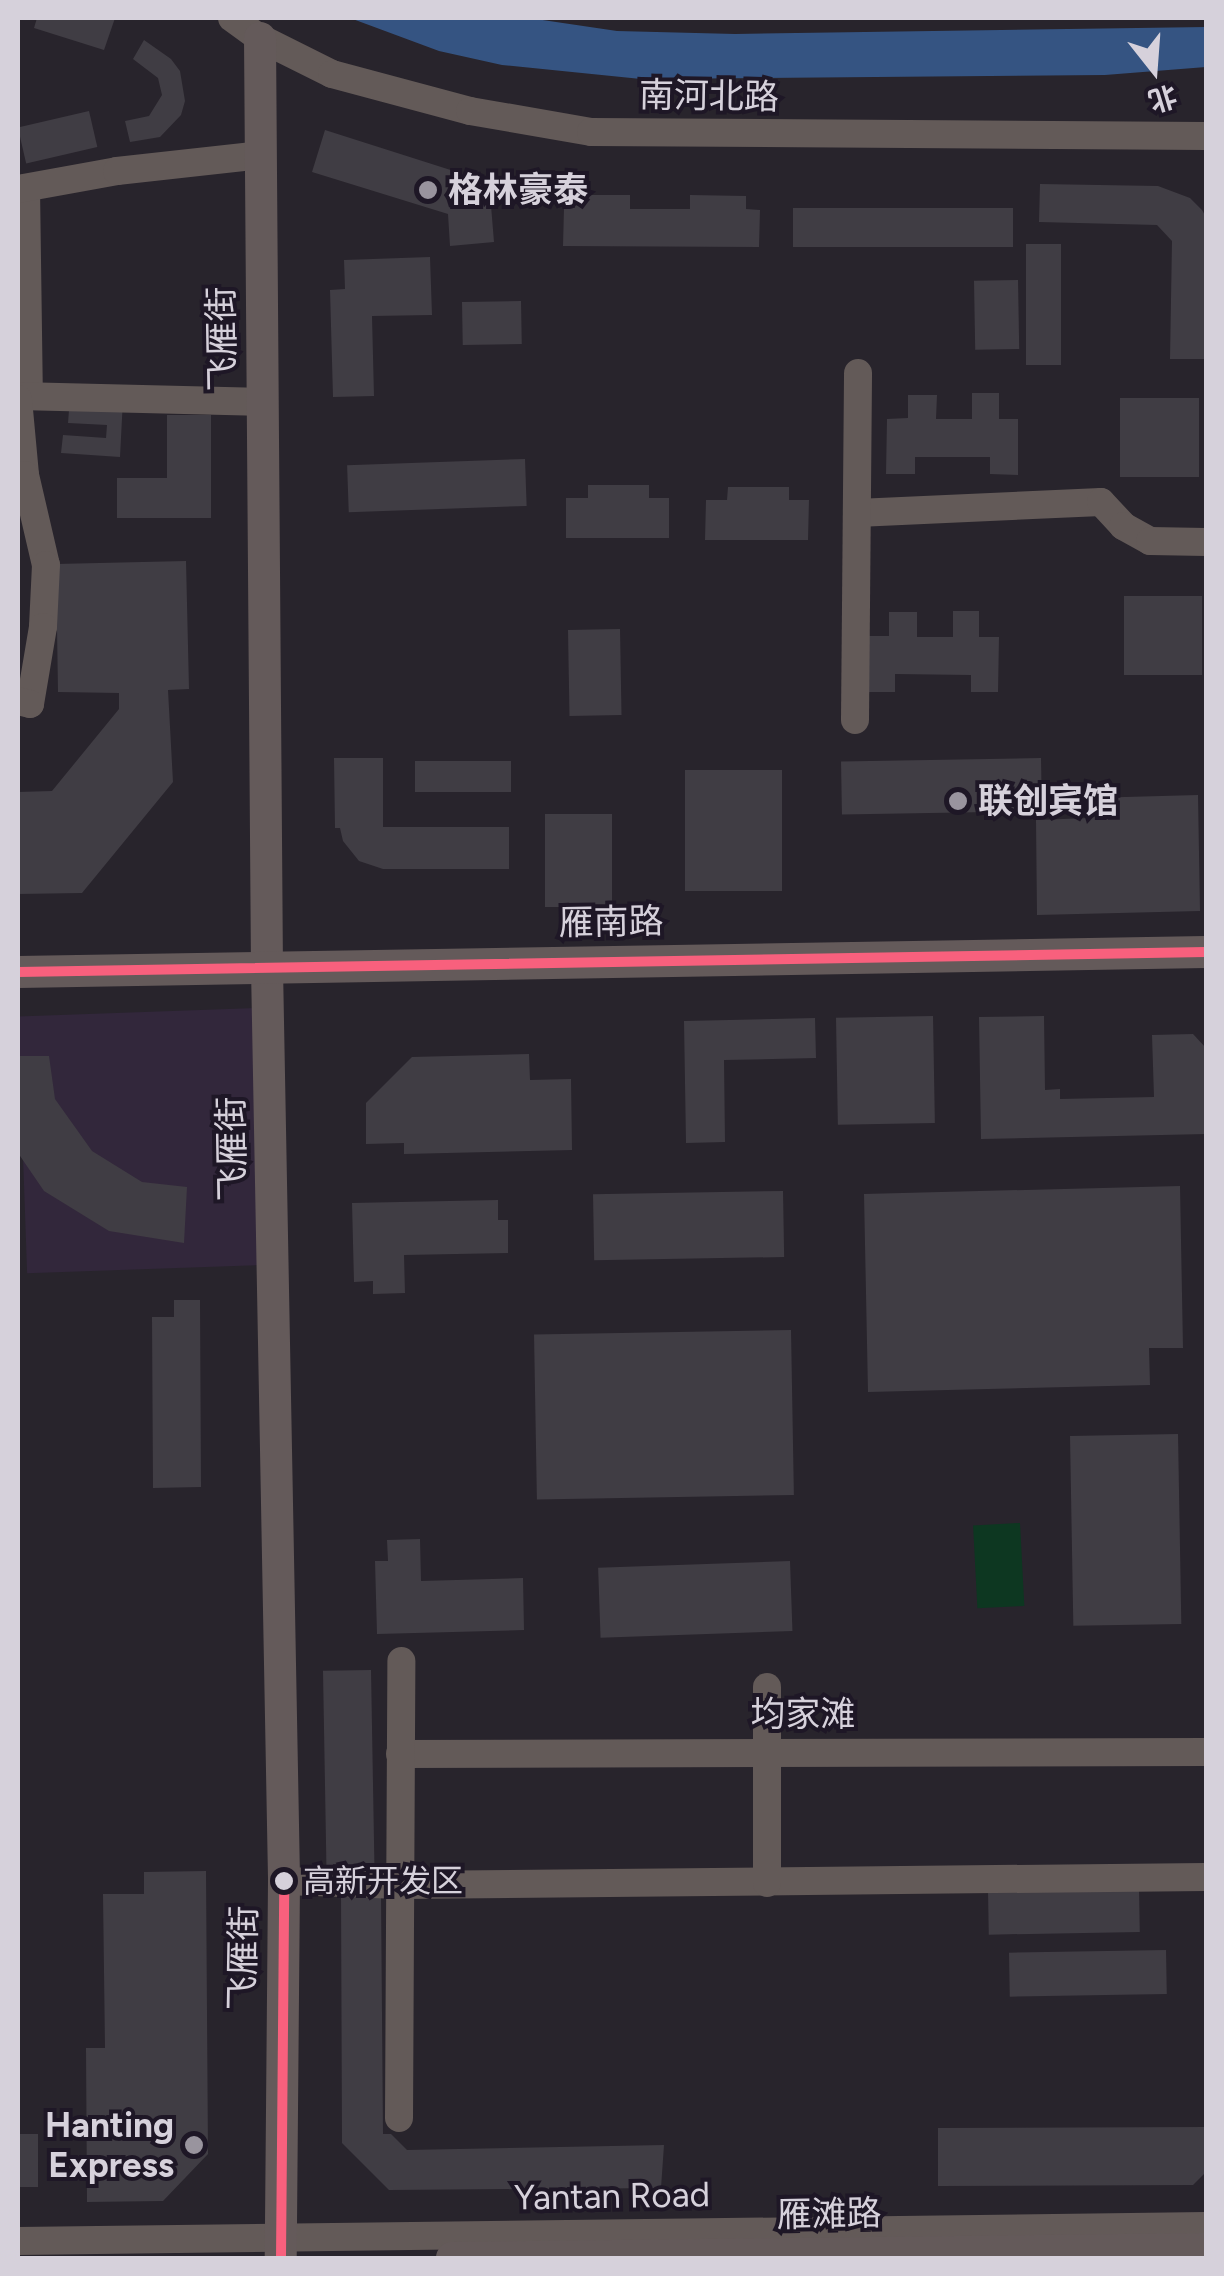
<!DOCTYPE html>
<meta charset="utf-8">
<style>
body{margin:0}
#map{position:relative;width:1224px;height:2276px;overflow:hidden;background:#28242c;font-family:Figtree,"Noto Sans SC",sans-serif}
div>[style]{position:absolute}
.built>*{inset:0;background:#32273b;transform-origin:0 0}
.green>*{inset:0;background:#0d3721;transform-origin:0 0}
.water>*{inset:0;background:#355482}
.building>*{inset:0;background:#403d44;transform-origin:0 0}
.minor>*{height:28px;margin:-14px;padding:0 14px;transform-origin:14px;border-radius:14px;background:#635a58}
.major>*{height:32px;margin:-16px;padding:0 16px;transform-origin:16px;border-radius:16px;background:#645a5a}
.bus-1>*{height:10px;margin:-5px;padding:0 5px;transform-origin:5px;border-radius:5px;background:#f8607d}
.dots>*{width:28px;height:28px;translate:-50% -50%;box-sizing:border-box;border:5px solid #1e1726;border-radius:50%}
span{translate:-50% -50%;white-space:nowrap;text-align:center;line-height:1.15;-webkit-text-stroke:8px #1e1726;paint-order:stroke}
.bus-label{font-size:32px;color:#d6d1db}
.left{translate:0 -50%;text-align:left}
.street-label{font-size:35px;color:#d6d1db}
.poi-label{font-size:35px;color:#d6d1db;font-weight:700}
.right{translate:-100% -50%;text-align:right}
.frame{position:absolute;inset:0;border:20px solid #d6d1db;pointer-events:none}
.north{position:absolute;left:1104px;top:20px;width:100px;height:100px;-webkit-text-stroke:8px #1e1726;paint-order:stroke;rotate:163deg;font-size:28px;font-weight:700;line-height:40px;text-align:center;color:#d6d1db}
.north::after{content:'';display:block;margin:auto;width:35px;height:45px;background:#d6d1db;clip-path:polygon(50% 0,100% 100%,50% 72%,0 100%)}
</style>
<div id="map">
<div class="built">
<i style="left:259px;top:1008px;width:257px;height:241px;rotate:88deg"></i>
</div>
<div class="green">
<i style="left:1020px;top:1523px;width:83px;height:47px;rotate:87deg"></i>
</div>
<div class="water">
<i style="clip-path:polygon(350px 18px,529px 18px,617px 31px,735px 34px,1206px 27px,1206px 67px,1105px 75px,641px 79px,502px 65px,439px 51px)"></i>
</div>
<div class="building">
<i style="clip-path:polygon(37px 18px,115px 18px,104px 50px,34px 28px)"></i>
<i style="clip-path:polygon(144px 40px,171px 59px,180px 71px,185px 101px,181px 115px,160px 137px,130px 142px,125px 121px,149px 116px,162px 95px,158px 78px,133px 59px)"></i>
<i style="left:89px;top:111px;width:37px;height:73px;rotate:77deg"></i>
<i style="clip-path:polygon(325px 130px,482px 180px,490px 193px,494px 242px,450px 246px,448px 214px,312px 172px)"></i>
<i style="clip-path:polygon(1040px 184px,1158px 186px,1190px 198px,1202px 210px,1206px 217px,1206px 359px,1170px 359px,1172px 241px,1157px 225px,1039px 222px)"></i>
<i style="clip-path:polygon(575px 195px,630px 195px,630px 209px,690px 209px,690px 195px,746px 196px,746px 209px,760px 210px,759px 247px,563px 246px,564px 208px,575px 208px)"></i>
<i style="left:1013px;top:208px;width:39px;height:220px;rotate:90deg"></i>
<i style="left:1026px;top:244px;width:35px;height:121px"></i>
<i style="clip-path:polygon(430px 257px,432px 315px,372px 316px,374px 396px,333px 397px,330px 290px,345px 289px,344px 260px)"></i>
<i style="left:1018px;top:280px;width:69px;height:44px;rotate:89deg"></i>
<i style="left:521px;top:301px;width:43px;height:59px;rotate:89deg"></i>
<i style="clip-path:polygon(972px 393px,999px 393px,999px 419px,1018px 419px,1018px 475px,990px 474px,990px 457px,915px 457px,915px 474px,886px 474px,887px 419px,908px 418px,908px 395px,937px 395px,936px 419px,972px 419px)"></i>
<i style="clip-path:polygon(70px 397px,123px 399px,120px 457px,61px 453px,63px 435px,106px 438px,107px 425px,68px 423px)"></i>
<i style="left:1120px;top:398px;width:79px;height:79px"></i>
<i style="clip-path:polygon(167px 415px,211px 415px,211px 518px,117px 518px,117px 478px,167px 478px)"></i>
<i style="left:525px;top:459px;width:47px;height:178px;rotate:88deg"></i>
<i style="clip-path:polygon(588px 485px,649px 485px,649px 498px,669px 498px,669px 538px,566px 538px,566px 498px,588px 498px)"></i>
<i style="clip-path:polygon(728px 487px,789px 487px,789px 500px,809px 500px,808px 540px,705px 540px,706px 500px,727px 500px)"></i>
<i style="clip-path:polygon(186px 561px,189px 689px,168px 690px,173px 782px,82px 893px,18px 894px,18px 792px,52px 791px,119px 709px,119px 693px,58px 692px,56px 564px)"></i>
<i style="left:1124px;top:596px;width:78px;height:79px"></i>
<i style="clip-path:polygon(953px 611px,979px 611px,979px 637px,999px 637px,998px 692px,971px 692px,971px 675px,895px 674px,895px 692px,867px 692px,867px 636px,889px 636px,889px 612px,917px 612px,917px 637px,953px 637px)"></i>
<i style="left:620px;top:629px;width:86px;height:52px;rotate:89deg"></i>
<i style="clip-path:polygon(334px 758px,383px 758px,383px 827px,509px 827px,509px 869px,383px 869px,359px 861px,343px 841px,340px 828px,335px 828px)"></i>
<i style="left:1041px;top:758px;width:53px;height:200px;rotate:89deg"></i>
<i style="left:511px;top:761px;width:31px;height:96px;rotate:90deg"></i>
<i style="left:685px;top:770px;width:97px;height:121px"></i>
<i style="clip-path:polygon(1198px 795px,1200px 911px,1037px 915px,1036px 820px,1090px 818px,1089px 798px)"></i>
<i style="left:545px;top:814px;width:67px;height:93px"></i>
<i style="left:933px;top:1016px;width:107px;height:97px;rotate:89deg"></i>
<i style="clip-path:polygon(1044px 1016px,1045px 1090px,1060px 1089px,1060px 1099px,1154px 1097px,1152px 1035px,1193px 1034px,1206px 1048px,1206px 1134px,981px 1139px,979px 1017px)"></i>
<i style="clip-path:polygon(815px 1018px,816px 1058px,724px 1060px,725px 1142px,686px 1143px,684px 1021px)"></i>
<i style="clip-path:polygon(529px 1054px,530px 1080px,571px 1079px,572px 1150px,404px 1154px,404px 1143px,366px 1144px,366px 1103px,412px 1057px)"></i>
<i style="clip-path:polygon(18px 1056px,49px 1056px,55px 1099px,92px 1151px,142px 1182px,187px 1187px,184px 1243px,109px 1231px,44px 1191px,18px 1153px)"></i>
<i style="clip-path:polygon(1180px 1186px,1183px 1348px,1149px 1348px,1150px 1385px,868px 1392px,864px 1194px)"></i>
<i style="left:783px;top:1191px;width:66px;height:190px;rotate:89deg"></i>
<i style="clip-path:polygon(498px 1200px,498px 1220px,508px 1220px,508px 1253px,404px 1255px,405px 1293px,373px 1294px,373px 1281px,354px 1282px,352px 1203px)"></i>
<i style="clip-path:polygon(174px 1300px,200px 1300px,201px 1487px,153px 1488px,152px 1317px,174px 1317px)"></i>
<i style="left:791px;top:1330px;width:165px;height:257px;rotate:89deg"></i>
<i style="left:1178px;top:1434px;width:190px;height:108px;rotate:89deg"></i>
<i style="clip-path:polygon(420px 1539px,421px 1581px,523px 1578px,524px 1630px,377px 1634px,375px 1561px,388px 1561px,387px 1540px)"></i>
<i style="left:790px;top:1561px;width:70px;height:192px;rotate:88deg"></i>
<i style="left:371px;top:1670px;width:204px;height:48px;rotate:89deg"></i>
<i style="clip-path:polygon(206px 1871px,208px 2154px,163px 2201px,87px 2202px,86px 2048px,105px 2048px,103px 1894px,144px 1894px,144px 1872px)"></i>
<i style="left:1139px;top:1888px;width:44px;height:151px;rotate:89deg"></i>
<i style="clip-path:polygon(341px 1893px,381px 1894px,383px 2134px,391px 2134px,407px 2150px,664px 2145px,661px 2188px,389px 2190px,342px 2143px)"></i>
<i style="left:1166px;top:1950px;width:44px;height:157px;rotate:89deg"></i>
<i style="clip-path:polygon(1206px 2127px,1206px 2172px,1193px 2185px,938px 2186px,938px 2128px)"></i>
<i style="left:18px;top:2134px;width:20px;height:53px"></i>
</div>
<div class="minor">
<i style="left:232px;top:18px;width:34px;rotate:36deg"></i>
<i style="left:260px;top:38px;width:80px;rotate:26.6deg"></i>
<i style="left:332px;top:74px;width:143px;rotate:15deg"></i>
<i style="left:470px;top:111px;width:123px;rotate:9.8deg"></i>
<i style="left:591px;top:132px;width:615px;rotate:0.37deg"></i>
<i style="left:26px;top:188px;width:206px;rotate:89.2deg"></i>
<i style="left:18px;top:189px;width:101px;rotate:-10.3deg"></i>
<i style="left:117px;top:171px;width:145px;rotate:-6.3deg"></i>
<i style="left:18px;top:396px;width:245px;rotate:1.4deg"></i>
<i style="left:18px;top:399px;width:76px;rotate:84.7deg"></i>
<i style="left:25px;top:475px;width:92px;rotate:76.9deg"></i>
<i style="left:46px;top:565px;width:62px;rotate:92.8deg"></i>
<i style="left:43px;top:627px;width:78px;rotate:99.6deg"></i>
<i style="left:30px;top:704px;width:12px;rotate:-166deg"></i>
<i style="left:857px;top:513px;width:244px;rotate:-2.6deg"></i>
<i style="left:1101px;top:502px;width:33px;rotate:47deg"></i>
<i style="left:1123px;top:526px;width:31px;rotate:29deg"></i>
<i style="left:1150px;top:541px;width:56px;rotate:1deg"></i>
<i style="left:855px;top:720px;width:347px;rotate:-89.5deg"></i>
<i style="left:400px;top:1754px;width:806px;rotate:-0.14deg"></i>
<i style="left:284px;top:1881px;width:117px;rotate:2deg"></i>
<i style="left:401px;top:1885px;width:805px;rotate:-0.57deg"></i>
<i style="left:767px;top:1883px;width:196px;rotate:-90deg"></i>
<i style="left:399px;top:2118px;width:457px;rotate:-89.7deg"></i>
<i style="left:18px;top:2241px;width:1188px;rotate:-0.72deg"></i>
</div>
<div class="major">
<i style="left:260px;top:38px;width:930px;rotate:89.57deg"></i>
<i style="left:267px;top:968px;width:913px;rotate:88.93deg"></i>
<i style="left:284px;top:1881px;width:377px;rotate:90.5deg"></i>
<i style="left:18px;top:972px;width:1188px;rotate:-0.96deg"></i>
<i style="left:452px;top:2258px;width:754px;rotate:-0.68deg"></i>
</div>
<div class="bus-1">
<i style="left:18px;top:972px;width:1188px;rotate:-0.96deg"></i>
<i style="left:281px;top:2258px;width:377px;rotate:-89.5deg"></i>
</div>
<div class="dots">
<i style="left:428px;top:190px;background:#99949e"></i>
<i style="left:958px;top:801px;background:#99949e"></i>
<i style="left:284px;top:1881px;background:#d6d1db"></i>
<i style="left:194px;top:2145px;background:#99949e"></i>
</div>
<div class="bus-label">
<span class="left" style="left:303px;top:1881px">高新开发区</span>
</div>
<div class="street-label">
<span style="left:709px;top:96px;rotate:1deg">南河北路</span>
<span style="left:222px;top:339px;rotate:-91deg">飞雁街</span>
<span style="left:611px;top:922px;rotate:-1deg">雁南路</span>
<span style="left:232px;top:1149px;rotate:-91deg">飞雁街</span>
<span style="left:803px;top:1714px">均家滩</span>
<span style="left:243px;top:1958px;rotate:-89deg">飞雁街</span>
<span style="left:612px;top:2196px;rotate:-1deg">Yantan Road</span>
<span style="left:829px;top:2214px;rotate:-1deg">雁滩路</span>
</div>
<div class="poi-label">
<span class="left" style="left:448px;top:190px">格林豪泰</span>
<span class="left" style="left:978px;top:801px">联创宾馆</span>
<span class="right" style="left:174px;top:2145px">Hanting<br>Express</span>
</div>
<div class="frame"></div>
<div class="north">北</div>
</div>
